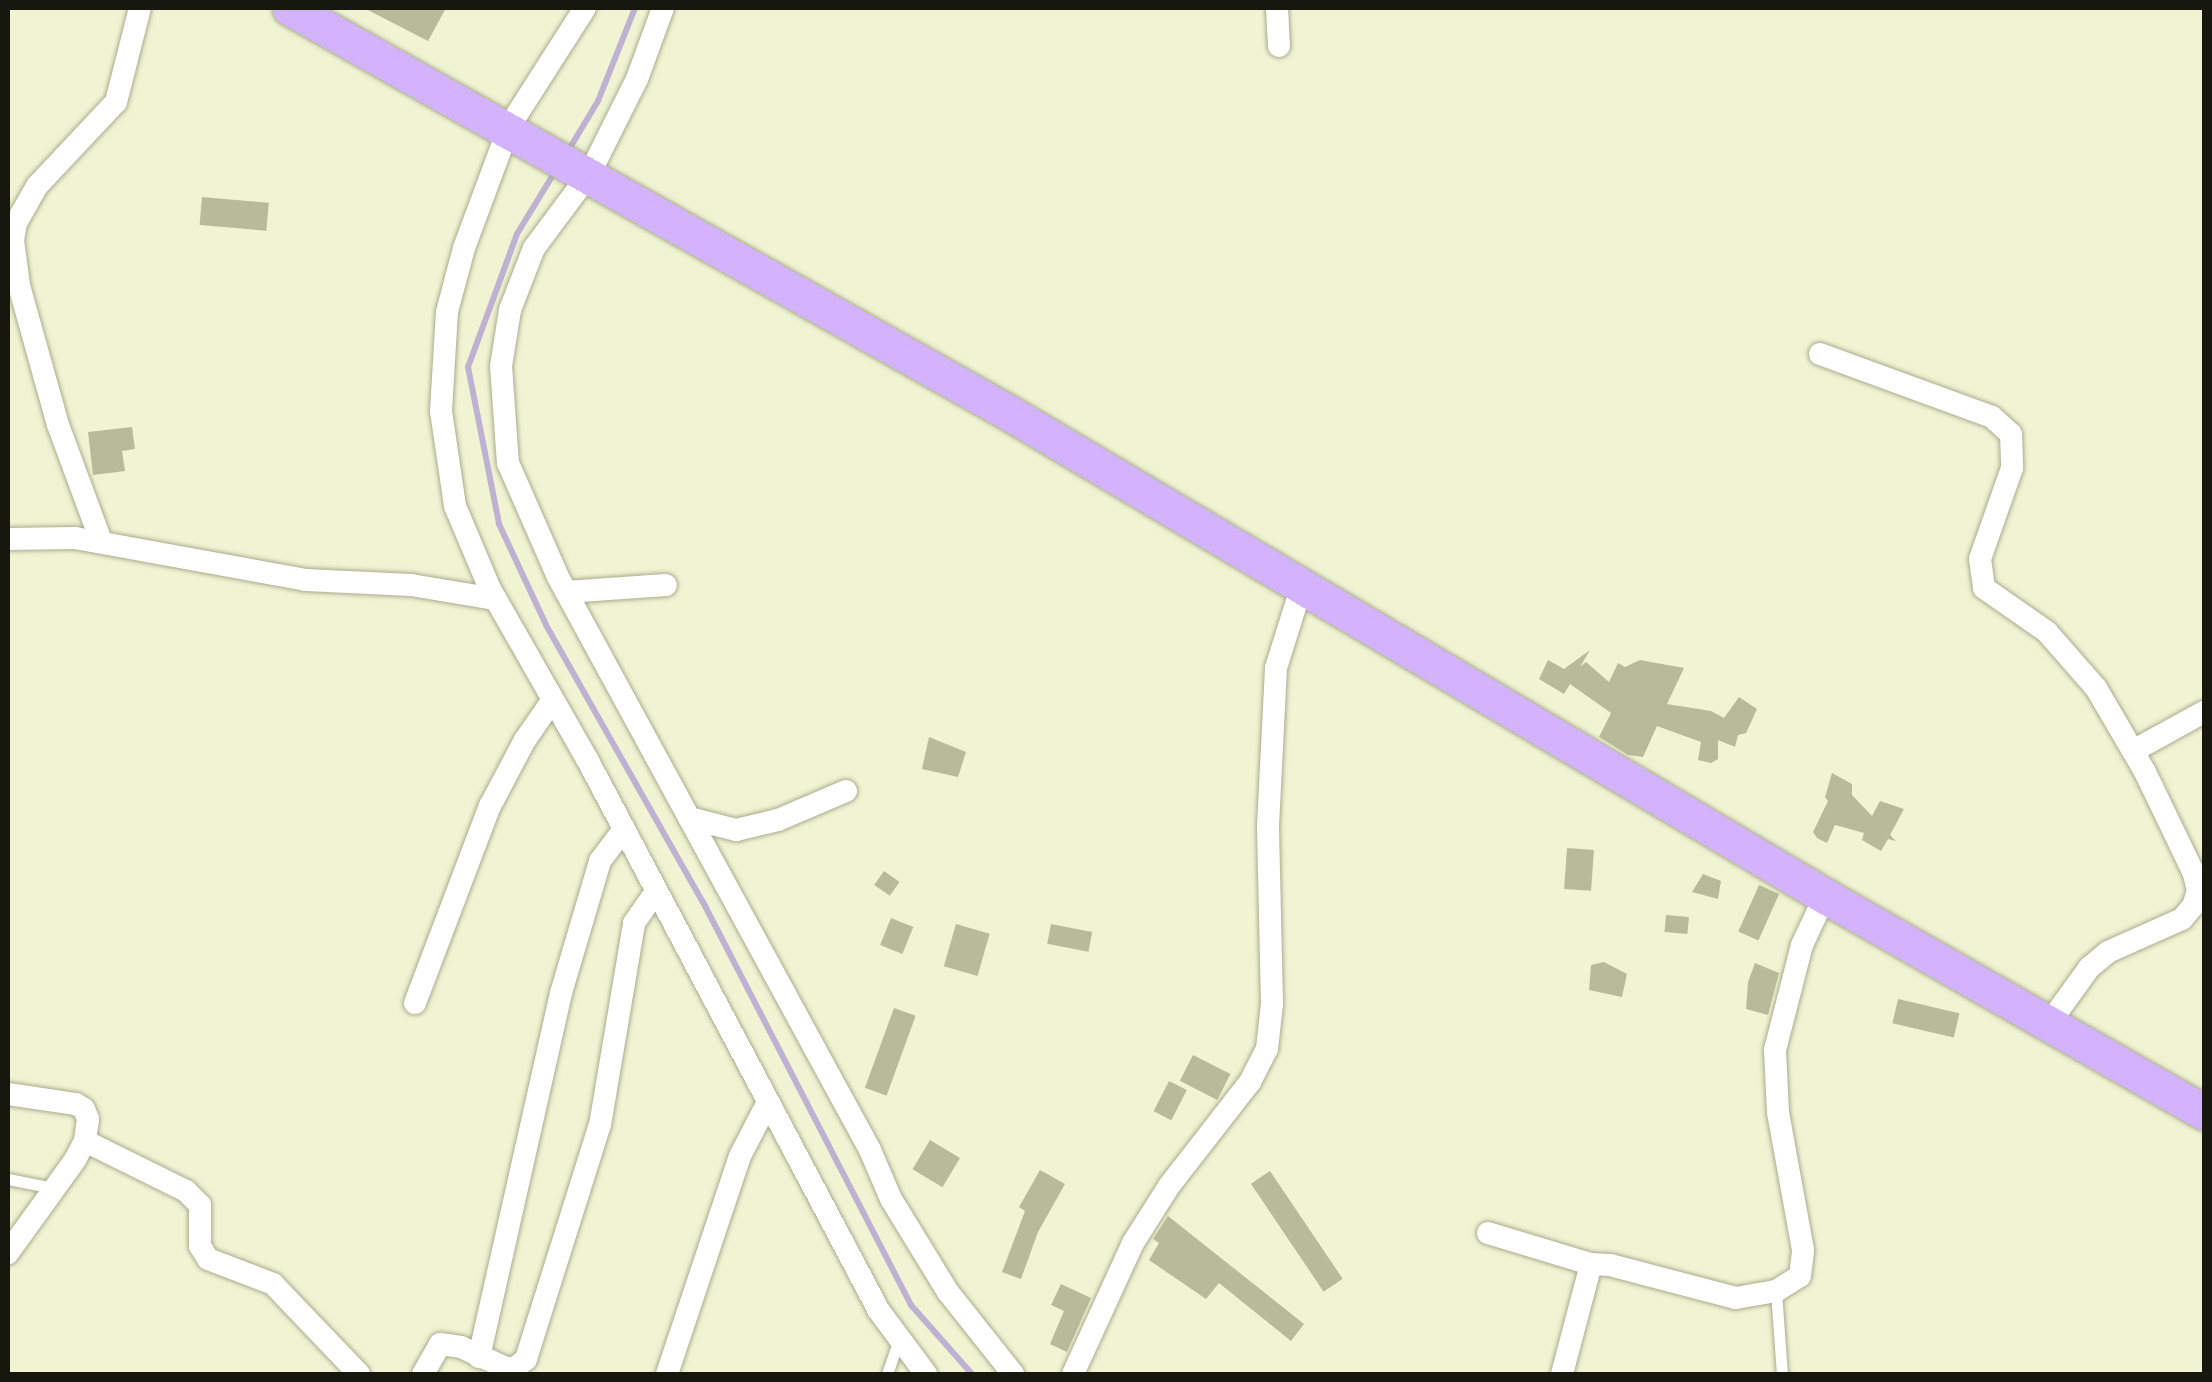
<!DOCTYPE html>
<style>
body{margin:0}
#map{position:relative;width:2212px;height:1382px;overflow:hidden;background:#f0f4d3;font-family:Jost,sans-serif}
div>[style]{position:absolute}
.stream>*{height:6px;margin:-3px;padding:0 3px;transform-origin:3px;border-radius:3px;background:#beb1d2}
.building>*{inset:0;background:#b8bb99;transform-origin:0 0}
.roads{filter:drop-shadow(0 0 2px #a9ac8e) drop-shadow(0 0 2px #a9ac8e)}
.lane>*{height:11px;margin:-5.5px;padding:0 5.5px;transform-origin:5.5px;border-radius:5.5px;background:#fff}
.street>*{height:22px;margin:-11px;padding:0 11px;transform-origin:11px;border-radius:11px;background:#fff}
.primary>*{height:35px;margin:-17.5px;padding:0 17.5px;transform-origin:17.5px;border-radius:17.5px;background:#d4b3fd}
span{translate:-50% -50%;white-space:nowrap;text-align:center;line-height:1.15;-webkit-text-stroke:8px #fdfff2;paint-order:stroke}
.frame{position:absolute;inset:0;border:10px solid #17180d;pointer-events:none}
</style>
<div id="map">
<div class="stream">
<i style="left:568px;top:151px;width:58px;rotate:-59deg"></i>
<i style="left:598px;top:101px;width:100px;rotate:-68.3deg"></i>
<i style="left:556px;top:170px;width:75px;rotate:121.4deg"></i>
<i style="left:517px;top:234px;width:142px;rotate:110.2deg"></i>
<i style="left:468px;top:367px;width:160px;rotate:78.8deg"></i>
<i style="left:499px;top:524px;width:111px;rotate:65deg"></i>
<i style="left:546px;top:625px;width:318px;rotate:60.5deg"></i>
<i style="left:703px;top:902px;width:454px;rotate:62.7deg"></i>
<i style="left:911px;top:1305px;width:92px;rotate:48.5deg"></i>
</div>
<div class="building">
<i style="clip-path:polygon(364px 8px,446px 8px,428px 41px)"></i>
<i style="left:202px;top:197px;width:67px;height:28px;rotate:5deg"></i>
<i style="clip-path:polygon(132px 427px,135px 449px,122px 451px,125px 471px,93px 475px,88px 432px)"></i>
<i style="clip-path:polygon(1590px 650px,1580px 667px,1586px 662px,1609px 682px,1618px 663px,1625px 667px,1640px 660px,1684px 668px,1667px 704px,1711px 711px,1724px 718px,1739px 697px,1757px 709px,1746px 733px,1738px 735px,1735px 747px,1718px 740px,1718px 759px,1711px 763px,1698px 760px,1701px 742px,1657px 726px,1643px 757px,1628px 755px,1599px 737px,1611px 713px,1570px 684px,1564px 694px,1539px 679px,1548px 660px,1564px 669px)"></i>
<i style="clip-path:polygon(929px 737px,966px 752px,958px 777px,922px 769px)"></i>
<i style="clip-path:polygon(1832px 773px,1852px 784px,1852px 795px,1872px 816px,1880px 801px,1904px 809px,1890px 835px,1896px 841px,1888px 839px,1881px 851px,1862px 840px,1864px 833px,1835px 825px,1827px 843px,1817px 838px,1813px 832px,1828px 801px,1825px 797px)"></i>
<i style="left:1567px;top:848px;width:27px;height:41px;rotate:4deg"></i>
<i style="left:884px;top:871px;width:19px;height:17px;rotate:35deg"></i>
<i style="clip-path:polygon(1703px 874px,1721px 881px,1718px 899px,1692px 892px)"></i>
<i style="left:1759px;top:885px;width:22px;height:51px;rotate:24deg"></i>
<i style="left:1666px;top:915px;width:23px;height:17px;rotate:5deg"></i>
<i style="left:891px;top:918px;width:24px;height:29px;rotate:22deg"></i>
<i style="left:956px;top:924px;width:35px;height:44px;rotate:16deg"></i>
<i style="left:1051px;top:924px;width:42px;height:20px;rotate:11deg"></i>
<i style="clip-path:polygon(1604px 962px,1627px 974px,1622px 997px,1589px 990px,1591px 965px)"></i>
<i style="clip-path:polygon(1755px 963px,1779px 973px,1768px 1015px,1746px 1009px,1748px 982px)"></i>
<i style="left:1898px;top:999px;width:63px;height:25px;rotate:13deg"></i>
<i style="left:894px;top:1008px;width:23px;height:85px;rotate:20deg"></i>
<i style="left:1193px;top:1055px;width:42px;height:29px;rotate:27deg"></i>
<i style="left:1169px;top:1081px;width:20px;height:34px;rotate:27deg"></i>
<i style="left:930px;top:1140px;width:35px;height:34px;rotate:31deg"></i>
<i style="clip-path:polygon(1040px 1170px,1065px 1184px,1038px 1232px,1021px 1279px,1002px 1272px,1025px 1211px,1019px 1207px)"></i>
<i style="left:1270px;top:1171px;width:130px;height:23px;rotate:56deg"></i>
<i style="clip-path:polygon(1168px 1216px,1304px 1324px,1291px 1341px,1219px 1283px,1206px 1299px,1149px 1260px,1159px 1243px,1153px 1239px)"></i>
<i style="clip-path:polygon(1061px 1284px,1091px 1298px,1067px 1352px,1050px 1344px,1064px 1311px,1051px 1305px)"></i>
</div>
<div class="roads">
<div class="lane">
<i style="left:8px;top:1179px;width:47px;rotate:11.1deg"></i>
<i style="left:1776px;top:1291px;width:83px;rotate:85.9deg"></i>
<i style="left:887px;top:1374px;width:36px;rotate:-71deg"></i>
</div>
<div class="street">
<i style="left:585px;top:8px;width:141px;rotate:122.6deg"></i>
<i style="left:509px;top:127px;width:129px;rotate:110.4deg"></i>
<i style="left:464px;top:248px;width:66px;rotate:104.9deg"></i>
<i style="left:447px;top:312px;width:99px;rotate:93.5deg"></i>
<i style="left:441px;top:411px;width:96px;rotate:81.6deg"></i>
<i style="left:455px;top:506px;width:90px;rotate:67.1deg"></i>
<i style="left:490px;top:589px;width:196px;rotate:60.3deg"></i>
<i style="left:587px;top:759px;width:624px;rotate:62.12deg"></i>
<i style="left:879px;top:1311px;width:79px;rotate:53.3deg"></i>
<i style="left:663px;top:8px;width:76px;rotate:110.1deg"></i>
<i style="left:637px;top:79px;width:105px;rotate:116.6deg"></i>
<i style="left:590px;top:173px;width:94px;rotate:126.7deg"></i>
<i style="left:534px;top:248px;width:66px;rotate:111.2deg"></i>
<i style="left:510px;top:310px;width:57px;rotate:99.1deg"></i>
<i style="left:501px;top:366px;width:97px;rotate:85.9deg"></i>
<i style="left:508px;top:463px;width:124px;rotate:66.3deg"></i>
<i style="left:558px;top:577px;width:652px;rotate:61.43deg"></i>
<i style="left:870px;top:1150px;width:53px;rotate:66.8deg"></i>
<i style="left:891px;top:1199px;width:109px;rotate:58.5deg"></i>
<i style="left:948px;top:1292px;width:105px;rotate:51.6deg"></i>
<i style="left:1277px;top:8px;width:38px;rotate:87deg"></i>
<i style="left:1820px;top:354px;width:183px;rotate:20.1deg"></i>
<i style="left:1992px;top:417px;width:25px;rotate:42deg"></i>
<i style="left:2011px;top:434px;width:34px;rotate:88deg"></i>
<i style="left:2012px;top:468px;width:96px;rotate:109.4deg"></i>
<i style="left:1980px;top:559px;width:29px;rotate:82deg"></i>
<i style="left:1984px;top:588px;width:77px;rotate:34.9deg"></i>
<i style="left:2047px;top:632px;width:74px;rotate:48.8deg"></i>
<i style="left:2096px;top:688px;width:97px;rotate:59.7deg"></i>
<i style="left:2145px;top:772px;width:113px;rotate:64.3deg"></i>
<i style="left:2194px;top:874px;width:17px;rotate:77deg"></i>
<i style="left:2198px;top:891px;width:16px;rotate:108deg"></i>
<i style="left:2193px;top:906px;width:17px;rotate:130deg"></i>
<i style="left:2182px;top:919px;width:81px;rotate:156deg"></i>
<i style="left:2108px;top:952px;width:25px;rotate:140deg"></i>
<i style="left:2089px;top:968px;width:67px;rotate:125.8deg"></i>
<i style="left:8px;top:539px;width:67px;rotate:-0.9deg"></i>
<i style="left:75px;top:538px;width:235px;rotate:10.3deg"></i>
<i style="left:306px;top:580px;width:105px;rotate:2.7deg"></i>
<i style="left:411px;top:585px;width:86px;rotate:9.4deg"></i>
<i style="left:101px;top:541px;width:124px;rotate:-110.3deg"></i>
<i style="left:58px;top:425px;width:145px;rotate:-105.6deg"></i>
<i style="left:19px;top:285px;width:45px;rotate:-97.6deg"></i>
<i style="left:13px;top:240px;width:17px;rotate:-80deg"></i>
<i style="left:16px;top:223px;width:43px;rotate:-60.4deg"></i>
<i style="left:37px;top:186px;width:115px;rotate:-46.8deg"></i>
<i style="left:116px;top:102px;width:97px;rotate:-75.7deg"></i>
<i style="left:566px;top:592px;width:100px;rotate:-4deg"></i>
<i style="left:2133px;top:751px;width:81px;rotate:-28.8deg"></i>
<i style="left:689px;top:818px;width:49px;rotate:14.3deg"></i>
<i style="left:736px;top:830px;width:43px;rotate:-13.4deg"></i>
<i style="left:778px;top:820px;width:74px;rotate:-23.1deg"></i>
<i style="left:415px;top:1003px;width:211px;rotate:-69.2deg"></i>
<i style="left:490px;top:806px;width:75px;rotate:-62.1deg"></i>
<i style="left:525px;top:740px;width:47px;rotate:-55.3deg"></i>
<i style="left:8px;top:1094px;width:69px;rotate:8.4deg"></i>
<i style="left:76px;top:1104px;width:9px;rotate:32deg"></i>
<i style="left:84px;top:1109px;width:11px;rotate:68deg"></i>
<i style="left:88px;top:1119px;width:22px;rotate:98deg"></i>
<i style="left:85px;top:1141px;width:21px;rotate:118deg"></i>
<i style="left:75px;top:1160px;width:115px;rotate:125.8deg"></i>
<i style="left:85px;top:1141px;width:113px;rotate:26.3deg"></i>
<i style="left:186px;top:1191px;width:20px;rotate:45deg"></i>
<i style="left:200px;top:1205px;width:41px;rotate:90deg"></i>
<i style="left:200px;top:1246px;width:15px;rotate:58deg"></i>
<i style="left:208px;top:1259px;width:70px;rotate:21deg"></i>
<i style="left:273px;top:1284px;width:124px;rotate:46.3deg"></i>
<i style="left:1488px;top:1233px;width:108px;rotate:16.8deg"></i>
<i style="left:479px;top:1357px;width:373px;rotate:-77.3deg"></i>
<i style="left:561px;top:993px;width:138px;rotate:-73.5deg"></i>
<i style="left:600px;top:861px;width:38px;rotate:-53deg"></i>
<i style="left:423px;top:1374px;width:34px;rotate:-60deg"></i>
<i style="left:440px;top:1344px;width:21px;rotate:8deg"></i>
<i style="left:461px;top:1347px;width:50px;rotate:25deg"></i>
<i style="left:506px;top:1368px;width:9px"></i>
<i style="left:515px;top:1368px;width:14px;rotate:-39deg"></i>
<i style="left:526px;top:1359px;width:245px;rotate:-72.5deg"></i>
<i style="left:600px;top:1125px;width:205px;rotate:-80.4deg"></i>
<i style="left:634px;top:923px;width:39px;rotate:-55deg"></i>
<i style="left:667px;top:1374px;width:230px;rotate:-71.5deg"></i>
<i style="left:740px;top:1156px;width:61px;rotate:-62.6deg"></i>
<i style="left:1073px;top:1374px;width:144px;rotate:-65.4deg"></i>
<i style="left:1133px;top:1243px;width:67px;rotate:-57.7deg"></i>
<i style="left:1169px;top:1186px;width:132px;rotate:-52.1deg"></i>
<i style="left:1250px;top:1082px;width:37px;rotate:-63deg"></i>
<i style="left:1267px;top:1049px;width:45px;rotate:-83.7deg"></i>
<i style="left:1272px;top:1004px;width:178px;rotate:-91.3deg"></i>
<i style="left:1268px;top:826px;width:158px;rotate:-87.1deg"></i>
<i style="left:1276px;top:668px;width:87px;rotate:-72.6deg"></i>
<i style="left:1562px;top:1374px;width:114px;rotate:-75.2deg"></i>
<i style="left:1591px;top:1264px;width:19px;rotate:3deg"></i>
<i style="left:1610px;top:1265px;width:130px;rotate:14.7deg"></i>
<i style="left:1736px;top:1298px;width:41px;rotate:-9.9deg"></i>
<i style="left:1776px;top:1291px;width:28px;rotate:-32deg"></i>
<i style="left:1800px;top:1276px;width:26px;rotate:-83deg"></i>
<i style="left:1803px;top:1250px;width:140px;rotate:-100.3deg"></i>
<i style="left:1778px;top:1112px;width:62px;rotate:-92.8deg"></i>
<i style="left:1775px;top:1050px;width:108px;rotate:-75.6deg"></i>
<i style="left:1802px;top:945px;width:54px;rotate:-64.9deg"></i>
</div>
<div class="primary">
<i style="left:290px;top:8px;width:827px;rotate:29.38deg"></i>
<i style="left:1011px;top:414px;width:946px;rotate:30.63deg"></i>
<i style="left:1825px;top:896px;width:436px;rotate:29.7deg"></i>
</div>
</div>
<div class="frame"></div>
</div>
